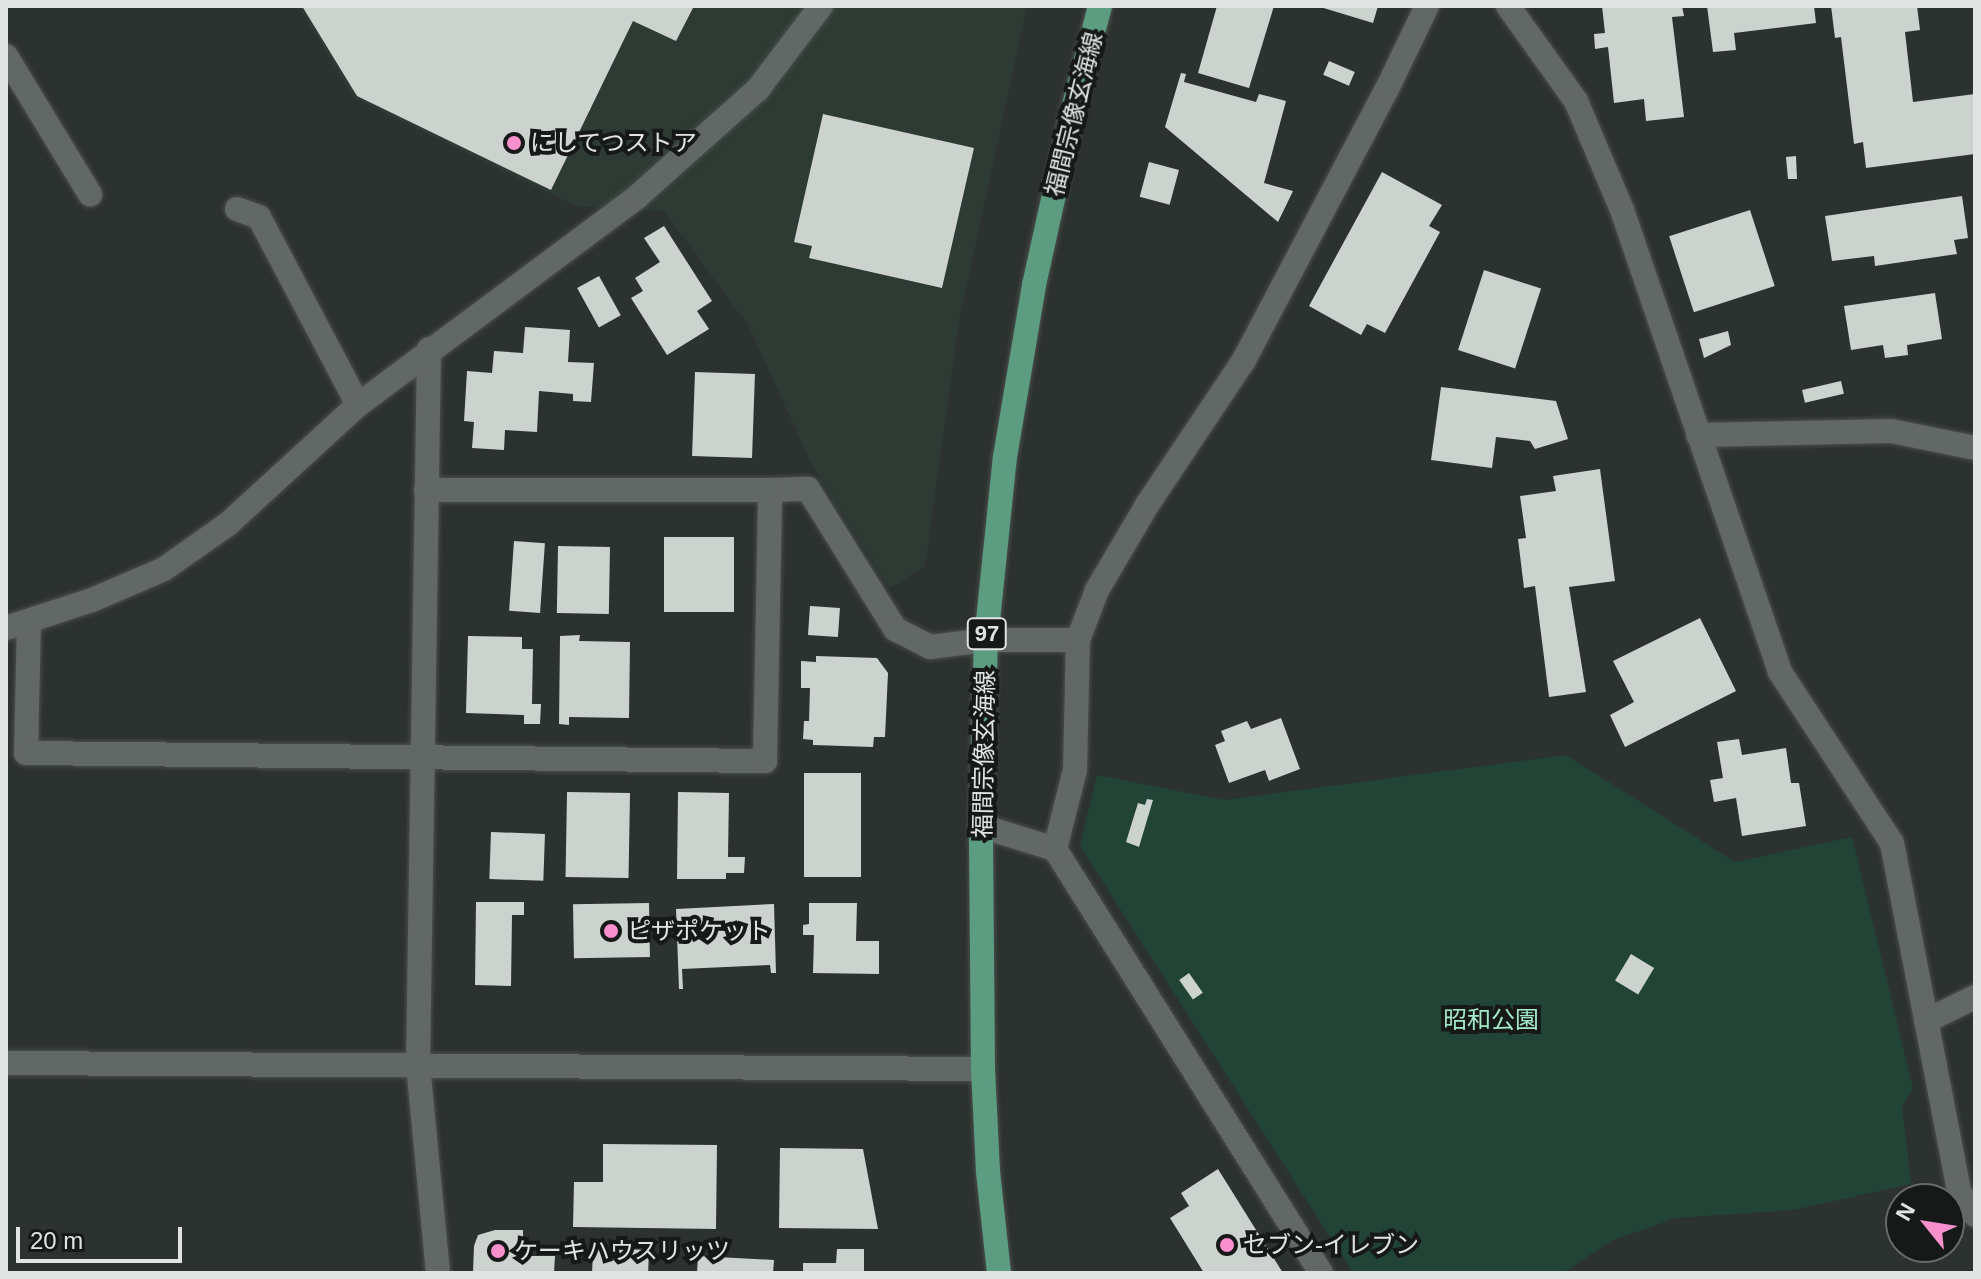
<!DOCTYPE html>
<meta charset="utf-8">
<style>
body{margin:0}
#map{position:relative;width:1981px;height:1279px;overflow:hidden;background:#2c322f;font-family:Helvetica,"Noto Sans JP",sans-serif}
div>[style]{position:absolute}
.built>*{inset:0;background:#2e3b34}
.green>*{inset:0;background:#224436}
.building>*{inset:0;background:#ccd3cf;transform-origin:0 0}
.roads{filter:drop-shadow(0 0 2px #494f4c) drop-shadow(0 0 2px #494f4c)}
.minor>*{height:24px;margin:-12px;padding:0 12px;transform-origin:12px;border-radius:12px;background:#626865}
.major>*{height:24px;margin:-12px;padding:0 12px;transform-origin:12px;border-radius:12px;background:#5c9c81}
.dots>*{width:22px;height:22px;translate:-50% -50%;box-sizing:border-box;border:4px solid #161917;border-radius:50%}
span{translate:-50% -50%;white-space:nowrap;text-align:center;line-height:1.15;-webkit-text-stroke:8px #161917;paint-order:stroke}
.shield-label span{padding:2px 6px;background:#161917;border:2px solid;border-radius:6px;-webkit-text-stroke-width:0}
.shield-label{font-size:22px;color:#e0e4e2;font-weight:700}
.street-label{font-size:24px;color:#e0e4e2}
.poi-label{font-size:24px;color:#e0e4e2}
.left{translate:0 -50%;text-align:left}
.park-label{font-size:24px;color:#a4e9c9}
.frame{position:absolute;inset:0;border:8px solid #e0e4e2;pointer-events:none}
.north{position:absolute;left:1885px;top:1183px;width:80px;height:80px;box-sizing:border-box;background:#161917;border:2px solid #676a68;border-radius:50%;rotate:300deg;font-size:22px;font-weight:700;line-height:32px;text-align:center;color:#e0e4e2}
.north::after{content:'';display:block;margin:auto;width:28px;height:36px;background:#f790cd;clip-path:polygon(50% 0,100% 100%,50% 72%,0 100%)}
.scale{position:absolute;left:16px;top:1227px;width:166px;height:36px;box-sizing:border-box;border:4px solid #e0e4e2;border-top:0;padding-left:10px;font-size:24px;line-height:28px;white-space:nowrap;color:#e0e4e2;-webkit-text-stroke:6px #161917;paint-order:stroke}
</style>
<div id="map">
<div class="built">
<i style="clip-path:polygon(298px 6px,1027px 6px,959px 322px,925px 567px,889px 588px,813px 467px,748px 325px,664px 211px,576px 206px,354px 98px)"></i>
</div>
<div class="green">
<i style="clip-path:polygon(1566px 755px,1735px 862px,1852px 837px,1913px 1088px,1902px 1107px,1911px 1184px,1793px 1210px,1676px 1218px,1611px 1241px,1563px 1273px,1353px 1273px,1080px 846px,1097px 775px,1224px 800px)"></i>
</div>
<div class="building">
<i style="clip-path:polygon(302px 6px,694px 6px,676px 41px,633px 21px,551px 190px,357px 96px)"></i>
<i style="clip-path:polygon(1217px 6px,1274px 6px,1249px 88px,1198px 73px)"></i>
<i style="clip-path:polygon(1317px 6px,1378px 6px,1373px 23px)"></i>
<i style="clip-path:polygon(1602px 6px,1682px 6px,1684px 16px,1672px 17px,1684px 117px,1646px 121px,1644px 99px,1614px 103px,1608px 47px,1595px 49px,1594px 34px,1605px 33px)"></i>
<i style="clip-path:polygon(1707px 6px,1814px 6px,1816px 23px,1734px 33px,1736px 50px,1713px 52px)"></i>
<i style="clip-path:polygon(1831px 6px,1917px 6px,1920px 30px,1905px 32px,1913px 102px,1975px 94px,1975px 154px,1866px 168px,1863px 142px,1854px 144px,1841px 37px,1835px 38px)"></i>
<i style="left:1329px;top:61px;width:28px;height:15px;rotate:23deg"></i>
<i style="clip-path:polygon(1181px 73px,1186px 74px,1184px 82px,1256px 102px,1259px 94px,1286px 101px,1264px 183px,1293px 191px,1278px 222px,1165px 127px)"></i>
<i style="clip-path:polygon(823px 114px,974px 148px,942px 288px,809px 258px,812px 246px,794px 242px)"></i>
<i style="clip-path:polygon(1796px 156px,1797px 179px,1788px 179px,1786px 157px)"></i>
<i style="left:1149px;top:162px;width:31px;height:36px;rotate:15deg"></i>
<i style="clip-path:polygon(1382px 172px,1442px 205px,1429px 226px,1440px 232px,1385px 333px,1367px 324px,1361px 335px,1309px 306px)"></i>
<i style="clip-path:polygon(1962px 196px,1968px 238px,1954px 240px,1957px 254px,1875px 266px,1874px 256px,1832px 261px,1825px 216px)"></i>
<i style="left:1750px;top:210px;width:80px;height:85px;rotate:72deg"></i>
<i style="clip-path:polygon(664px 226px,712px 301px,697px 311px,709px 329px,667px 355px,631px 298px,643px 291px,635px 278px,660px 262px,644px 238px)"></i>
<i style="left:1484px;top:270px;width:60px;height:84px;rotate:18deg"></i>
<i style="left:599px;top:276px;width:45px;height:25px;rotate:61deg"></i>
<i style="clip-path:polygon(1935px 293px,1942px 339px,1907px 345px,1908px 355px,1885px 358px,1883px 345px,1851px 350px,1844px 306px)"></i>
<i style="clip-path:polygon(525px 327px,570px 330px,568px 362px,594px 363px,591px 402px,573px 401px,573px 394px,539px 391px,537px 432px,505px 430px,504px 450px,472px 448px,474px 422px,464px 421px,467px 371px,492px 373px,494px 351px,523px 353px)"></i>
<i style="clip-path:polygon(1728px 331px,1731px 345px,1704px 358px,1699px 339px)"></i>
<i style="left:695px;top:372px;width:60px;height:84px;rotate:2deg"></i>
<i style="left:1841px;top:381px;width:13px;height:40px;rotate:77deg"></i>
<i style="clip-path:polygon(1441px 387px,1556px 401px,1568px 439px,1535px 449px,1530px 441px,1496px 437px,1492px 468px,1431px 460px)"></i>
<i style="clip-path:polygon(1600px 469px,1615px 581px,1569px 587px,1586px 692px,1549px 697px,1535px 586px,1524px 588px,1518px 539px,1526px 538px,1520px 496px,1556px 491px,1553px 476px)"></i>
<i style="left:664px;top:537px;width:70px;height:75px"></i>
<i style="left:514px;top:541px;width:31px;height:70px;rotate:4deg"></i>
<i style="left:558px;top:546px;width:52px;height:67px;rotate:1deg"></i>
<i style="left:810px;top:606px;width:30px;height:29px;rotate:4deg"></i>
<i style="clip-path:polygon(1700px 618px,1736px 691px,1625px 747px,1610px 715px,1634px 702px,1613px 661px)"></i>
<i style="clip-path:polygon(580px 635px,579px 641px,630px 642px,629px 718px,569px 717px,569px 725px,559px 724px,560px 636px)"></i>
<i style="clip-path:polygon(468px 636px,522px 637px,522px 649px,533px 649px,532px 704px,541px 704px,540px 724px,524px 724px,524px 715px,466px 713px)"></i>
<i style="clip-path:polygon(816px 656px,877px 658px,888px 673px,885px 737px,874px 737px,873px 747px,813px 745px,813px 740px,803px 739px,804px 721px,809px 721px,810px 688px,801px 688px,801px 661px,816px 662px)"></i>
<i style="clip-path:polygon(1281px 718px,1300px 769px,1269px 781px,1265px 770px,1229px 783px,1215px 745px,1225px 741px,1221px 731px,1247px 721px,1251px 729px)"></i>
<i style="clip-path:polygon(1739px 739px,1742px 755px,1786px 748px,1791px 783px,1799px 783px,1806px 826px,1742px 836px,1736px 798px,1714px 802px,1710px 780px,1723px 778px,1717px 742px)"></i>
<i style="left:804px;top:773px;width:57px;height:104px"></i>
<i style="clip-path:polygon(678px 792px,729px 793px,728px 857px,745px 857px,744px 873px,726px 873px,726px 879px,677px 879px)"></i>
<i style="left:630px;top:793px;width:85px;height:63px;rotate:91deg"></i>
<i style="clip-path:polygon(1147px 799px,1153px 800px,1139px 847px,1126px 842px,1138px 803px,1145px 805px)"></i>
<i style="left:491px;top:832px;width:54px;height:47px;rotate:2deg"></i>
<i style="clip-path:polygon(476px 902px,524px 902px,524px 915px,512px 915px,511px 986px,475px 985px)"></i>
<i style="left:649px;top:903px;width:54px;height:76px;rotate:89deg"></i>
<i style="clip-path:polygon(809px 903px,857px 903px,856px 941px,879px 941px,879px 974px,813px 973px,814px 935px,803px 935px,803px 925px,809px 924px)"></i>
<i style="clip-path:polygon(774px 904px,776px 973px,771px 973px,770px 965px,682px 969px,683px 989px,679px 989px,676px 909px)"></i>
<i style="left:1631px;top:954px;width:27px;height:31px;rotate:31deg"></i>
<i style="left:1189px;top:973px;width:24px;height:12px;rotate:55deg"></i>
<i style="clip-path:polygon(603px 1144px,717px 1145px,716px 1229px,573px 1227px,574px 1182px,603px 1182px)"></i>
<i style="clip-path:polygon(780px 1148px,863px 1149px,878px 1229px,779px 1228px)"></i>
<i style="clip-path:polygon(1218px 1169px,1283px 1273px,1204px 1273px,1170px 1218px,1189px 1206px,1181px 1193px)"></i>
<i style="clip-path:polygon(495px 1230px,523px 1230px,523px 1256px,555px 1256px,554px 1273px,473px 1273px,474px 1246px,478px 1235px)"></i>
<i style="left:593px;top:1248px;width:56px;height:25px;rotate:2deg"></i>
<i style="clip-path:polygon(837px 1249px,864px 1249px,864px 1273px,803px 1273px,803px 1263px,836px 1263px)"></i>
<i style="clip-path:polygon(698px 1256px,774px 1260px,773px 1273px,697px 1273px)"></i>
</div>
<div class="roads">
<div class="minor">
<i style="left:1508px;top:6px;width:117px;rotate:54.4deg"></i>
<i style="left:1576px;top:101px;width:118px;rotate:67.1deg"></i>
<i style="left:1622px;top:210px;width:488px;rotate:71.1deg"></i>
<i style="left:1780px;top:672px;width:204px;rotate:56.8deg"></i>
<i style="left:1892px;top:843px;width:355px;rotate:79.1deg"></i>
<i style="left:1959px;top:1192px;width:28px;rotate:55deg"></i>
<i style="left:6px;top:56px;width:162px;rotate:58.7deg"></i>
<i style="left:237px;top:209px;width:23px;rotate:20deg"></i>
<i style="left:259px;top:217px;width:212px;rotate:62.2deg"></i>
<i style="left:429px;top:349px;width:716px;rotate:90.88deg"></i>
<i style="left:418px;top:1065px;width:209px;rotate:84.5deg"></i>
<i style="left:1698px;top:435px;width:193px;rotate:-1.2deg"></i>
<i style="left:1891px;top:431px;width:86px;rotate:11.4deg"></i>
<i style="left:770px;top:490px;width:38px;rotate:-2deg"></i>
<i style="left:808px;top:489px;width:165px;rotate:58.1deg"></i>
<i style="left:895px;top:629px;width:39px;rotate:27deg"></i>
<i style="left:930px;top:647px;width:56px;rotate:-7.1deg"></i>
<i style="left:986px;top:640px;width:92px"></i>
<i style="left:29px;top:621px;width:132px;rotate:91.3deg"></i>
<i style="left:26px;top:753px;width:739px;rotate:0.62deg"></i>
<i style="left:765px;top:761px;width:271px;rotate:-88.9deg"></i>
<i style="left:770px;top:490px;width:344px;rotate:180deg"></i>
<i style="left:6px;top:628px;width:90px;rotate:-18deg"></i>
<i style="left:92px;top:600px;width:78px;rotate:-23.3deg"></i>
<i style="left:164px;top:569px;width:78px;rotate:-35.1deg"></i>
<i style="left:228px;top:524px;width:176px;rotate:-42.5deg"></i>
<i style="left:358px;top:405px;width:349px;rotate:-36.7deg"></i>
<i style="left:638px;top:196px;width:161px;rotate:-41.7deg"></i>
<i style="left:758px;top:89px;width:104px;rotate:-52.8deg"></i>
<i style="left:981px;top:826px;width:77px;rotate:17.3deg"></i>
<i style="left:1055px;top:849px;width:501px;rotate:57.9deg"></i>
<i style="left:1055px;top:849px;width:81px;rotate:-75.8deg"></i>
<i style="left:1075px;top:770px;width:130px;rotate:-88.7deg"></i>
<i style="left:1078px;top:640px;width:53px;rotate:-69.2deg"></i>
<i style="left:1097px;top:590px;width:99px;rotate:-59.5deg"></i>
<i style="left:1147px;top:505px;width:174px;rotate:-56.2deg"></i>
<i style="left:1244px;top:360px;width:306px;rotate:-62.2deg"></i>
<i style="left:1387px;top:89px;width:92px;rotate:-64.3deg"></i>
<i style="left:1926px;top:1021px;width:55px;rotate:-26.1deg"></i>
<i style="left:6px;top:1063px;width:977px;rotate:0.35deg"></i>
</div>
<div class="major">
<i style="left:999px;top:1273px;width:103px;rotate:-96.2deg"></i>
<i style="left:988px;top:1171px;width:102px;rotate:-92.8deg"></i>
<i style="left:983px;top:1069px;width:243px;rotate:-90.5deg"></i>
<i style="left:981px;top:826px;width:186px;rotate:-88.5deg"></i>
<i style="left:986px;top:640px;width:184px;rotate:-84.1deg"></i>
<i style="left:1005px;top:457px;width:174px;rotate:-80.4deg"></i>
<i style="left:1034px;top:285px;width:180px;rotate:-77.5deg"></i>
<i style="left:1073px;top:109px;width:106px;rotate:-75.3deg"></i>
</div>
</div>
<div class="dots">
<i style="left:514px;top:143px;background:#f790cd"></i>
<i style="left:611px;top:931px;background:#f790cd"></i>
<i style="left:1227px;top:1245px;background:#f790cd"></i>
<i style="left:498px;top:1251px;background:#f790cd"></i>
</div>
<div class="shield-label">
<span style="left:987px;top:634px">97</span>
</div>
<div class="street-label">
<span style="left:1074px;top:114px;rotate:-76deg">福間宗像玄海線</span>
<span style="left:984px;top:754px;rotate:-89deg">福間宗像玄海線</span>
</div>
<div class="poi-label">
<span class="left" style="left:530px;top:143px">にしてつストア</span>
<span class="left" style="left:627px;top:931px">ピザポケット</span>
<span class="left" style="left:1243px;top:1245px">セブン-イレブン</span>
<span class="left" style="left:514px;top:1251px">ケーキハウスリッツ</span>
</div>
<div class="park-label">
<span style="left:1491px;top:1020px">昭和公園</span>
</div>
<div class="frame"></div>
<div class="north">N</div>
<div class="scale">20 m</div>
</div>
